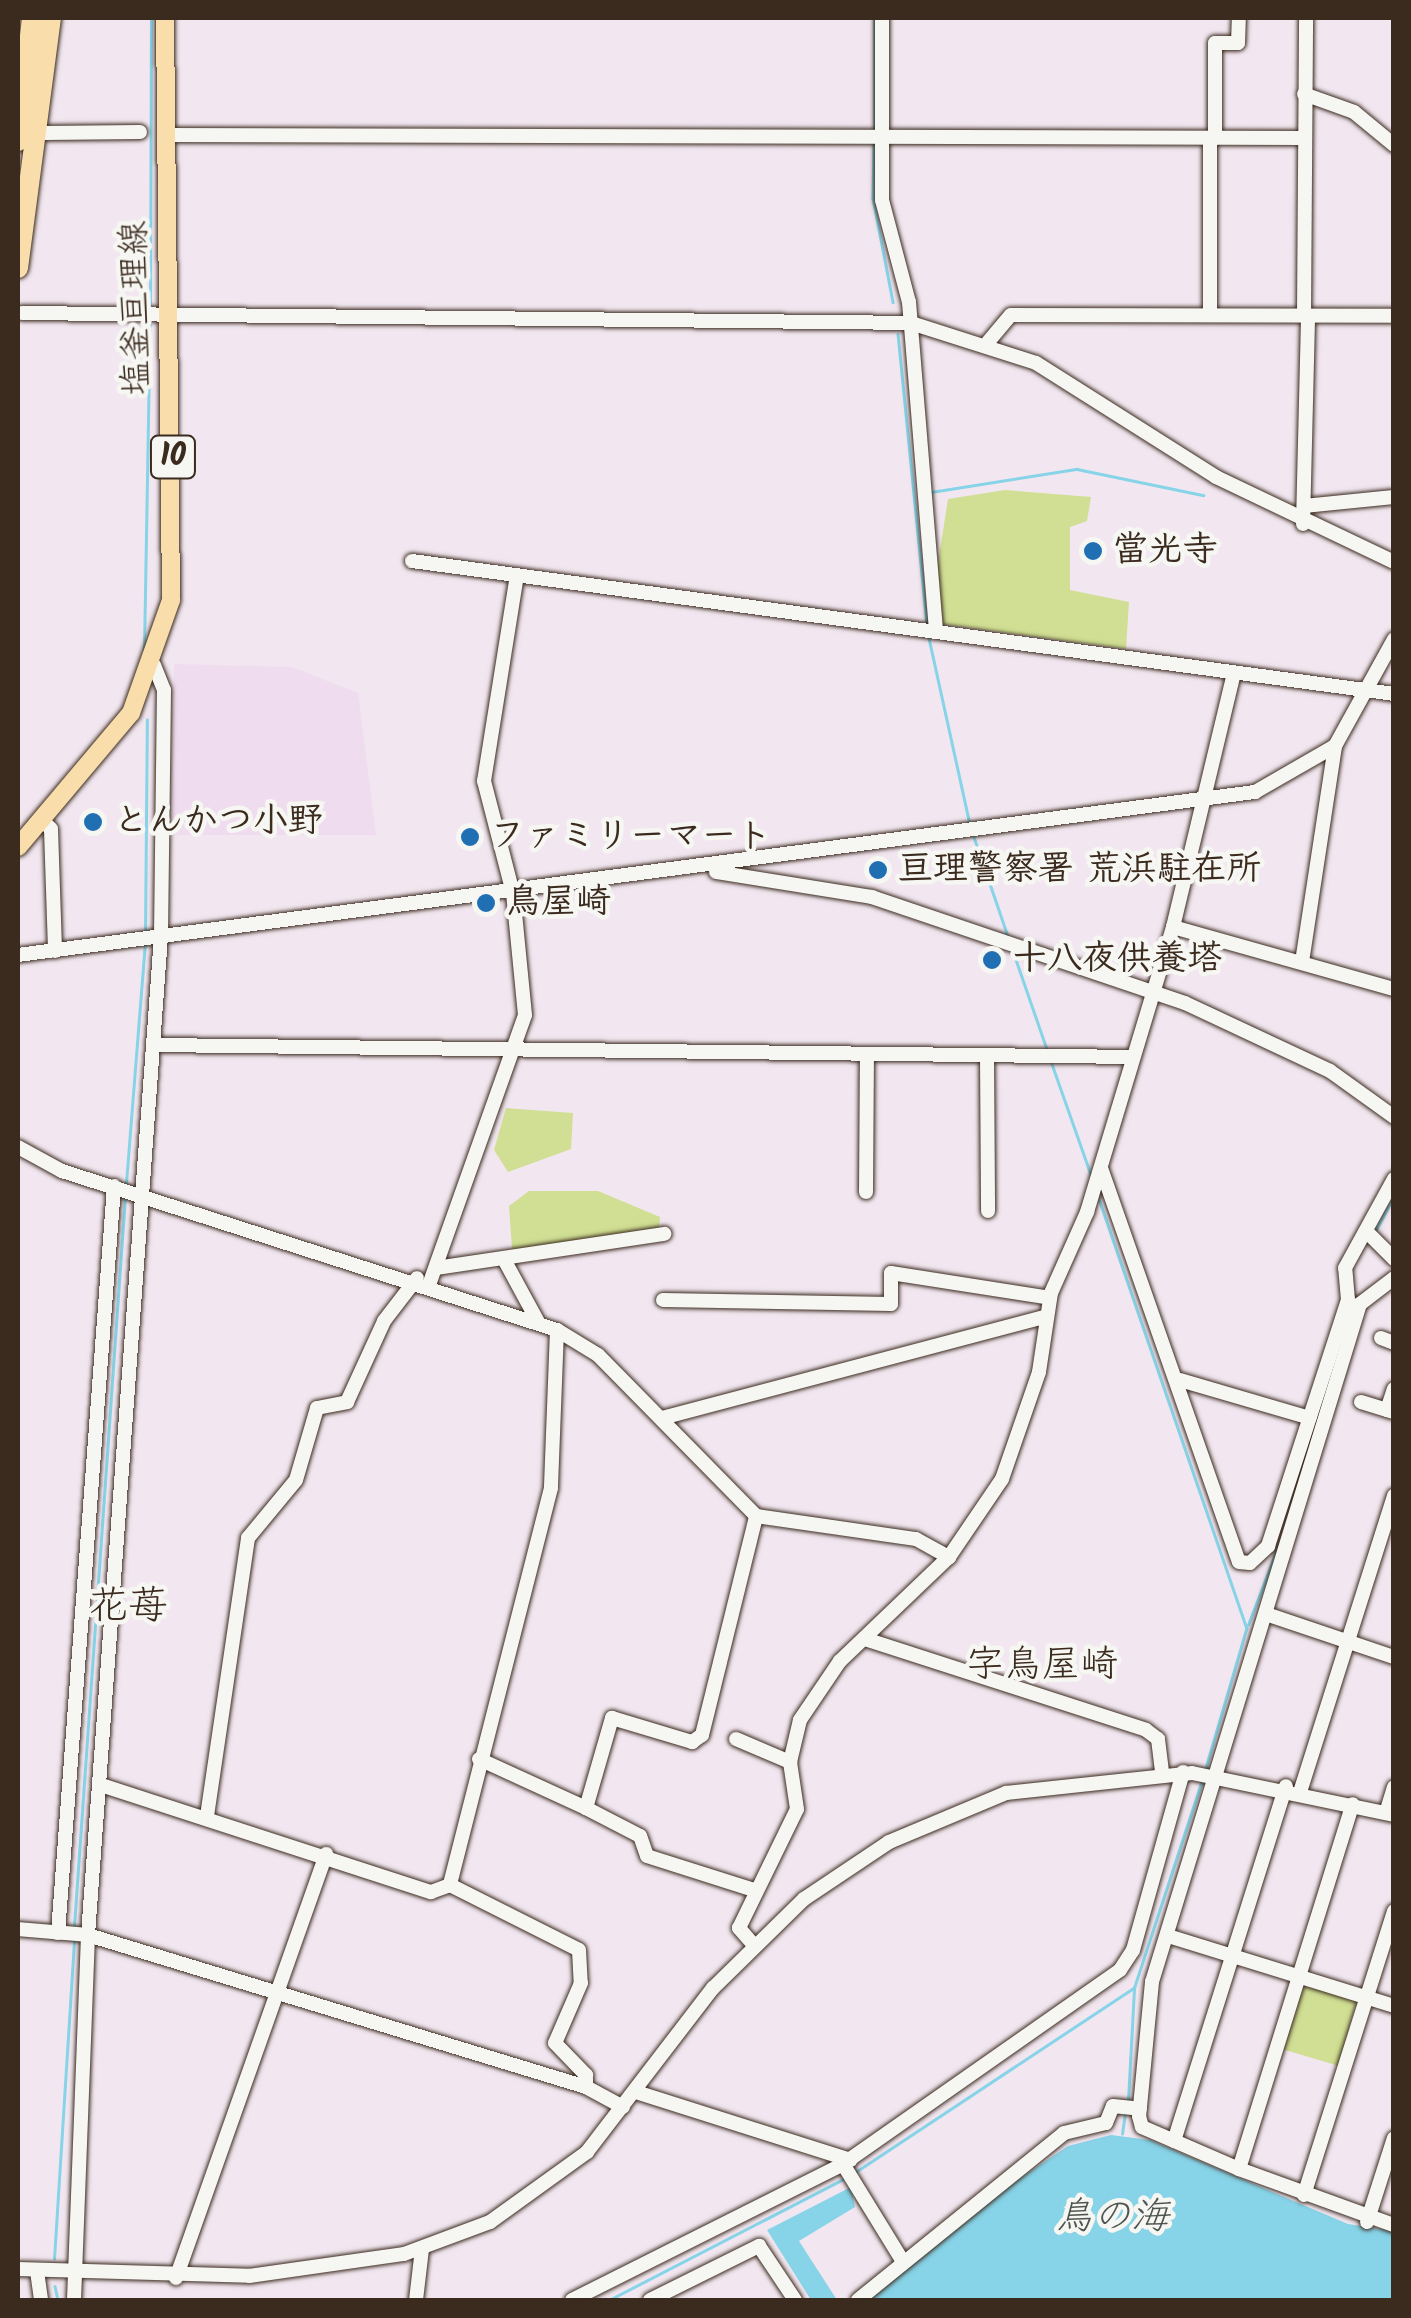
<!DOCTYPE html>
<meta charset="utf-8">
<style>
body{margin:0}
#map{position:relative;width:1411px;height:2318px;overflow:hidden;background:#f2e7f0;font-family:Kalam,"Klee One",sans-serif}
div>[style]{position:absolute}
.built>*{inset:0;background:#f0dcef}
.green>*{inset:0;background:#d0df93}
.water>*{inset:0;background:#87d3e7}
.stream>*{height:2.5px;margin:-1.25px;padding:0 1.25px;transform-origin:1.25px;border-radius:1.25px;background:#87d3e7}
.roads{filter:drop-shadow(0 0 2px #3b2a1e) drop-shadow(0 0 2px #3b2a1e)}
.minor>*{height:14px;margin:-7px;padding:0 7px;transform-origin:7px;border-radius:7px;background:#f6f6f2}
.major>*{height:18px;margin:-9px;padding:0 9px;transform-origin:9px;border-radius:9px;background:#f9deab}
.highway>*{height:20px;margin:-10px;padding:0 10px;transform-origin:10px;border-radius:10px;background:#f9deab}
.dots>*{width:28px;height:28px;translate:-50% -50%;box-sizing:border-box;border:5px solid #f6f6f2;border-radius:50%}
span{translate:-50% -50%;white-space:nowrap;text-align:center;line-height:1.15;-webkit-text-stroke:9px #f6f6f2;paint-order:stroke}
.shield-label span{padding:2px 8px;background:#f6f6f2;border:2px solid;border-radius:8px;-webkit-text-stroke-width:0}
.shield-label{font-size:32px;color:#3b2a1e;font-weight:700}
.street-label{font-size:35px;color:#3b2a1e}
.poi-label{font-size:35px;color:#3b2a1e;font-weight:700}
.left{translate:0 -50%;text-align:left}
.neighbourhood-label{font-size:38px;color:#3b2a1e}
.water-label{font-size:38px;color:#4e5450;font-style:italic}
.quarter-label{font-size:40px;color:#3b2a1e}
.frame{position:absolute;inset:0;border:20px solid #3b2a1e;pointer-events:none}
</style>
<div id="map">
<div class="built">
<div style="clip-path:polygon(174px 664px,292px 667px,358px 693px,376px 835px,173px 835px)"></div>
</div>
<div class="green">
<div style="clip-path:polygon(1005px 490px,1091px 497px,1087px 521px,1070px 527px,1070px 590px,1129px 602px,1126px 649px,941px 624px,937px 569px,948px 499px)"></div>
<div style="clip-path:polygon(506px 1108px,573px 1113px,571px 1149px,508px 1172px,494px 1150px)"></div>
<div style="clip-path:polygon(529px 1191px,598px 1191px,660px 1217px,659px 1231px,528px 1255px,512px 1248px,509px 1206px)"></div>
<div style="clip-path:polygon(1301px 1986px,1357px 1998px,1339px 2066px,1282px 2049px)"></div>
</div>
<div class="water">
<div style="clip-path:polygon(1111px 2135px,1150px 2140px,1348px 2224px,1393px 2231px,1393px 2300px,870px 2300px,992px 2197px,1068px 2146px)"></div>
<div style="clip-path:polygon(851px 2187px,855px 2207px,799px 2241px,837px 2300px,811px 2300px,767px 2230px)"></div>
</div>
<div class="stream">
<div style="left:874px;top:131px;width:113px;rotate:-90deg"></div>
<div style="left:874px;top:145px;width:53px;rotate:91.1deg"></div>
<div style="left:873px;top:198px;width:106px;rotate:79.1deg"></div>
<div style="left:150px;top:309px;width:291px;rotate:-89.8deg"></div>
<div style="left:898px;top:334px;width:292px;rotate:84.3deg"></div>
<div style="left:931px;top:492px;width:148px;rotate:-9deg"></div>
<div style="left:1077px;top:469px;width:129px;rotate:11.7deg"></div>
<div style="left:929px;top:638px;width:191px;rotate:77.6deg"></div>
<div style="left:144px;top:650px;width:328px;rotate:-89deg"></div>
<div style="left:974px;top:837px;width:108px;rotate:71.1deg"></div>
<div style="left:145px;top:934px;width:214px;rotate:-89.5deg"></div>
<div style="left:1013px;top:951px;width:107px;rotate:70.9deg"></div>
<div style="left:1052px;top:1064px;width:118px;rotate:70.6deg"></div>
<div style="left:126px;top:1183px;width:242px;rotate:-85.5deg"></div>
<div style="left:1098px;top:1196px;width:457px;rotate:71deg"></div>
<div style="left:1247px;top:1628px;width:146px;rotate:106.3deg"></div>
<div style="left:1376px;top:1230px;width:38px;rotate:-62deg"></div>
<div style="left:1292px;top:1503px;width:108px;rotate:-73.2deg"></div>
<div style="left:1248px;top:1625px;width:87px;rotate:-69.1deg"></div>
<div style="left:74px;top:1926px;width:732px;rotate:-86deg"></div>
<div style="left:1128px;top:2100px;width:112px;rotate:-86.9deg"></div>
<div style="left:1134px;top:1988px;width:219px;rotate:-71.9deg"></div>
<div style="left:1122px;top:2134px;width:21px;rotate:-82deg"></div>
<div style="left:854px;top:2173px;width:336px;rotate:-33.5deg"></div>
<div style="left:54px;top:2259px;width:321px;rotate:-86.4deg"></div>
<div style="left:55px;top:2286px;width:14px;rotate:78deg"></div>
<div style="left:609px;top:2300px;width:263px;rotate:-27.3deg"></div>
</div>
<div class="roads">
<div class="minor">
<div style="left:882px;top:18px;width:182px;rotate:90deg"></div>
<div style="left:882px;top:200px;width:106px;rotate:75.2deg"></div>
<div style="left:909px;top:302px;width:331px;rotate:85.3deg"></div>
<div style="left:1304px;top:94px;width:53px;rotate:19.8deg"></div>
<div style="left:1354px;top:112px;width:52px;rotate:39.5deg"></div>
<div style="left:45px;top:133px;width:95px;rotate:-0.6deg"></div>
<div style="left:165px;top:135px;width:1139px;rotate:0.15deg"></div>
<div style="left:1215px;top:138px;width:95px;rotate:-90deg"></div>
<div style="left:1215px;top:43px;width:23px"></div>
<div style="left:1238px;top:43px;width:25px;rotate:-88deg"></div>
<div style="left:22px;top:313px;width:889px;rotate:0.64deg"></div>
<div style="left:911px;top:323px;width:131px;rotate:17.7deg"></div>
<div style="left:1036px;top:363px;width:213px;rotate:32.3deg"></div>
<div style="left:1216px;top:477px;width:197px;rotate:25.5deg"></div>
<div style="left:1210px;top:315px;width:177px;rotate:-90deg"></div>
<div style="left:1304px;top:316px;width:298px;rotate:-89.6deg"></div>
<div style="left:988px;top:342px;width:35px;rotate:-50deg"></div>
<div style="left:1011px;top:315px;width:383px;rotate:0.1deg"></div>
<div style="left:1304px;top:506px;width:90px;rotate:-5.7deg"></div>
<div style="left:1303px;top:524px;width:208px;rotate:-88.6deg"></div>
<div style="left:412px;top:561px;width:991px;rotate:7.71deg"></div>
<div style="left:44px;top:822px;width:10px;rotate:45deg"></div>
<div style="left:51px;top:829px;width:122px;rotate:88.1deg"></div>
<div style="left:716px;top:872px;width:158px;rotate:9.1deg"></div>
<div style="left:872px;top:897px;width:330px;rotate:18.7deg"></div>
<div style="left:1185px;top:1003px;width:160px;rotate:25.1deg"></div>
<div style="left:1330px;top:1071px;width:79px;rotate:35.7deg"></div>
<div style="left:1173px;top:927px;width:230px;rotate:15.7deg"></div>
<div style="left:18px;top:955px;width:1248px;rotate:-7.51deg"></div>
<div style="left:1255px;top:792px;width:92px;rotate:-29.9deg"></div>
<div style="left:1335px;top:746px;width:122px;rotate:-61.1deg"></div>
<div style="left:1302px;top:962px;width:219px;rotate:-81.3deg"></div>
<div style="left:155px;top:1045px;width:978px;rotate:0.7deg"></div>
<div style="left:987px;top:1056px;width:155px;rotate:89.6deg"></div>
<div style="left:18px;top:1147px;width:50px;rotate:28.6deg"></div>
<div style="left:62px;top:1171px;width:520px;rotate:17.81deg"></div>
<div style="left:557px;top:1330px;width:48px;rotate:31.4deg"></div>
<div style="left:598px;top:1355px;width:226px;rotate:45.5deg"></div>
<div style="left:756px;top:1516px;width:162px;rotate:8.2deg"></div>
<div style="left:916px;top:1539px;width:38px;rotate:29deg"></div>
<div style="left:1101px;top:1168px;width:417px;rotate:70.7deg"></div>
<div style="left:1239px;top:1562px;width:11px;rotate:5deg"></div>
<div style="left:1250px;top:1563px;width:25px;rotate:-43deg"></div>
<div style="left:1268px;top:1546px;width:259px;rotate:-72deg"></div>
<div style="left:1348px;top:1300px;width:32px;rotate:-95deg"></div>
<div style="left:1345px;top:1268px;width:102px;rotate:-61.2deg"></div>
<div style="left:866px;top:1192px;width:138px;rotate:-89.6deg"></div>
<div style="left:1366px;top:1231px;width:40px;rotate:45deg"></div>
<div style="left:506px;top:1263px;width:67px;rotate:61.5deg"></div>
<div style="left:436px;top:1268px;width:231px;rotate:-8.5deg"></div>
<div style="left:1394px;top:1278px;width:43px;rotate:142.6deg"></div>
<div style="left:1360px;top:1304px;width:709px;rotate:107.06deg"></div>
<div style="left:1152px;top:1982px;width:135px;rotate:95.5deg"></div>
<div style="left:1139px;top:2116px;width:11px;rotate:75deg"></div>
<div style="left:1142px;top:2127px;width:106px;rotate:23.4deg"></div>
<div style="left:1239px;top:2169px;width:165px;rotate:19.9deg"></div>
<div style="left:430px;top:1282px;width:283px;rotate:-70.4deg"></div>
<div style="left:525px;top:1015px;width:123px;rotate:-95.6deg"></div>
<div style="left:513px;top:893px;width:116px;rotate:-104.5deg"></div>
<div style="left:484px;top:781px;width:208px;rotate:-80.9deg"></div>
<div style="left:663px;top:1300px;width:228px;rotate:1deg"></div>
<div style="left:891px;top:1304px;width:31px;rotate:-90deg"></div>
<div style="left:891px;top:1273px;width:161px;rotate:8.9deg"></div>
<div style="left:557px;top:1330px;width:158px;rotate:92.2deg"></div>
<div style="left:551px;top:1488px;width:410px;rotate:104.3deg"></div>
<div style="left:450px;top:1885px;width:144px;rotate:26.7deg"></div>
<div style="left:579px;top:1950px;width:33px;rotate:87deg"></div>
<div style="left:581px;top:1983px;width:65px;rotate:113.4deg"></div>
<div style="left:555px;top:2043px;width:45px;rotate:45.9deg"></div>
<div style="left:586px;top:2075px;width:12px;rotate:90deg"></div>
<div style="left:1381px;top:1338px;width:14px;rotate:21deg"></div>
<div style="left:1180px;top:1380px;width:135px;rotate:16.3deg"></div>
<div style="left:1361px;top:1402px;width:34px;rotate:17deg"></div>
<div style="left:1387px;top:1410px;width:22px;rotate:-72deg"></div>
<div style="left:662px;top:1418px;width:398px;rotate:-14.8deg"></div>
<div style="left:1266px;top:1614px;width:135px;rotate:18.6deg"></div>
<div style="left:865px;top:1639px;width:295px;rotate:17.9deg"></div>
<div style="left:1146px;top:1730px;width:15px;rotate:37deg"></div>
<div style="left:1158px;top:1739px;width:33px;rotate:83deg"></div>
<div style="left:736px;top:1739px;width:59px;rotate:23.1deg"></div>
<div style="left:479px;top:1759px;width:118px;rotate:24.6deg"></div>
<div style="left:101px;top:1785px;width:347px;rotate:18deg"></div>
<div style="left:431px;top:1892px;width:20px;rotate:-20deg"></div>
<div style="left:1301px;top:1789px;width:308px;rotate:-72.4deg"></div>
<div style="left:1386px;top:1813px;width:27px;rotate:-73deg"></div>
<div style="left:207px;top:1816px;width:281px;rotate:-81.6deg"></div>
<div style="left:248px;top:1538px;width:75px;rotate:-50.4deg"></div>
<div style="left:296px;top:1480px;width:75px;rotate:-73.7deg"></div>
<div style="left:317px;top:1408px;width:31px;rotate:-11deg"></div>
<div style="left:347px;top:1402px;width:89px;rotate:-65.4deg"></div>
<div style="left:384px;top:1321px;width:54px;rotate:-52.5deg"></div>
<div style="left:754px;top:1890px;width:112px;rotate:-162.4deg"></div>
<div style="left:647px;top:1856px;width:21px;rotate:-109deg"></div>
<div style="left:640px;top:1836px;width:61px;rotate:-152.6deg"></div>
<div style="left:586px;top:1808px;width:94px;rotate:-73.9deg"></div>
<div style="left:612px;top:1718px;width:84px;rotate:16.7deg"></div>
<div style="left:692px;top:1742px;width:12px;rotate:-35deg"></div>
<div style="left:702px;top:1735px;width:226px;rotate:-76.1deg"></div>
<div style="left:18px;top:1929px;width:70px;rotate:4.9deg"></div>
<div style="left:88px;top:1935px;width:521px;rotate:16.97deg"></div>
<div style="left:586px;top:2087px;width:42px;rotate:28.4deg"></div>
<div style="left:58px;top:1933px;width:749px;rotate:-85.71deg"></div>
<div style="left:1168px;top:1936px;width:237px;rotate:17.2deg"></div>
<div style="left:752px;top:1943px;width:20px;rotate:-131deg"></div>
<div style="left:739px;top:1928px;width:132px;rotate:-64deg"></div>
<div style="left:797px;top:1809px;width:48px;rotate:-98.5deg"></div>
<div style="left:790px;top:1762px;width:43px;rotate:-76.6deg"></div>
<div style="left:800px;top:1720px;width:71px;rotate:-55.9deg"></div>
<div style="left:840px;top:1661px;width:151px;rotate:-43.7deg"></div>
<div style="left:949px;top:1557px;width:94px;rotate:-55.8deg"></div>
<div style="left:1002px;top:1479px;width:113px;rotate:-70.9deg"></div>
<div style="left:1039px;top:1372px;width:80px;rotate:-81.4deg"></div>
<div style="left:1051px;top:1293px;width:89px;rotate:-66deg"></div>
<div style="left:1087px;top:1212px;width:298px;rotate:-73.2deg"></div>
<div style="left:1173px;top:927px;width:261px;rotate:-76.5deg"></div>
<div style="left:636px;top:2092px;width:225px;rotate:17.6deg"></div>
<div style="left:1174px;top:2141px;width:372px;rotate:-72.5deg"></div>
<div style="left:1239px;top:2169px;width:382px;rotate:-72.7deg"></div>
<div style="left:1304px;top:2195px;width:298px;rotate:-72.4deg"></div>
<div style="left:1367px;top:2222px;width:88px;rotate:-72.2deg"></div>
<div style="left:902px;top:2260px;width:113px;rotate:-121.6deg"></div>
<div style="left:843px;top:2164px;width:338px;rotate:-35deg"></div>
<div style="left:1120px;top:1970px;width:24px;rotate:-57deg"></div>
<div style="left:1133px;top:1950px;width:185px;rotate:-74.3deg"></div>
<div style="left:18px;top:2269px;width:231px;rotate:1.7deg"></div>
<div style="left:249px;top:2276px;width:157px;rotate:-8.1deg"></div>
<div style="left:404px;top:2254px;width:92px;rotate:-20.4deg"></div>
<div style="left:490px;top:2222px;width:120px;rotate:-35.8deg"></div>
<div style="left:587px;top:2152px;width:207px;rotate:-52.5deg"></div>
<div style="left:713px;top:1988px;width:127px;rotate:-44.4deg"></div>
<div style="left:804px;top:1899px;width:102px;rotate:-33.8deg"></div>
<div style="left:889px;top:1842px;width:127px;rotate:-22.7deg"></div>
<div style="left:1006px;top:1793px;width:187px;rotate:-6.1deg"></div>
<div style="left:1192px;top:1773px;width:206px;rotate:11.7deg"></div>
<div style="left:37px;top:2271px;width:29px;rotate:82deg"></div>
<div style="left:176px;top:2278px;width:450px;rotate:-70.5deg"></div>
<div style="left:74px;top:2300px;width:365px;rotate:-87.8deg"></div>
<div style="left:88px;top:1935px;width:1003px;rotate:-85.82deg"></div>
<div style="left:161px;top:935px;width:245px;rotate:-89.3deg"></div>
<div style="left:164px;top:690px;width:27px;rotate:-112deg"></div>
<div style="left:416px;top:2300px;width:51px;rotate:-83.3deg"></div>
<div style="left:572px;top:2300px;width:303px;rotate:-26.6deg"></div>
<div style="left:650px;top:2300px;width:122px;rotate:-26.4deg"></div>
<div style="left:759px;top:2246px;width:65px;rotate:56.3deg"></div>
<div style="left:858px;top:2300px;width:265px;rotate:-39deg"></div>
<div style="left:1064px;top:2133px;width:43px;rotate:-13.4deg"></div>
<div style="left:1106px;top:2123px;width:18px;rotate:-68deg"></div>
<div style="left:1113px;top:2106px;width:27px;rotate:6deg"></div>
</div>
<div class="major">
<div style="left:18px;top:847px;width:175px;rotate:-49.9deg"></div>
<div style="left:131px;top:713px;width:120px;rotate:-70.5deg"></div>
<div style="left:171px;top:600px;width:582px;rotate:-90.59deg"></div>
</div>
<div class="highway">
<div style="left:18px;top:141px;width:124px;rotate:-83.5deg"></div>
<div style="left:18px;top:268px;width:252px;rotate:-82.5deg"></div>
</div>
</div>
<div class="dots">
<div style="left:1093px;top:551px;background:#1f6fb2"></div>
<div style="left:93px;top:822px;background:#1f6fb2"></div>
<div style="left:470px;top:837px;background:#1f6fb2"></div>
<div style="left:878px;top:870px;background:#1f6fb2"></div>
<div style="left:486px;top:903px;background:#1f6fb2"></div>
<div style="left:992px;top:960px;background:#1f6fb2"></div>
</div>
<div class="shield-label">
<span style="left:173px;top:457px">10</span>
</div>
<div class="street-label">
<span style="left:137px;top:308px;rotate:-91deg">塩釜亘理線</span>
</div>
<div class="poi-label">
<span class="left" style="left:1113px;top:551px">當光寺</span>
<span class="left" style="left:113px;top:822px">とんかつ小野</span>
<span class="left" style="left:490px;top:837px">ファミリーマート</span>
<span class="left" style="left:898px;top:870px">亘理警察署 荒浜駐在所</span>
<span class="left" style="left:506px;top:903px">鳥屋崎</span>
<span class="left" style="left:1012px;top:960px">十八夜供養塔</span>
</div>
<div class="neighbourhood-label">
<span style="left:1042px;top:1667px">字鳥屋崎</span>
</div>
<div class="water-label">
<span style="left:1112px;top:2219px">鳥の海</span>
</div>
<div class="quarter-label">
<span style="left:128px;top:1607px">花苺</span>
</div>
<div class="frame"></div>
</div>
